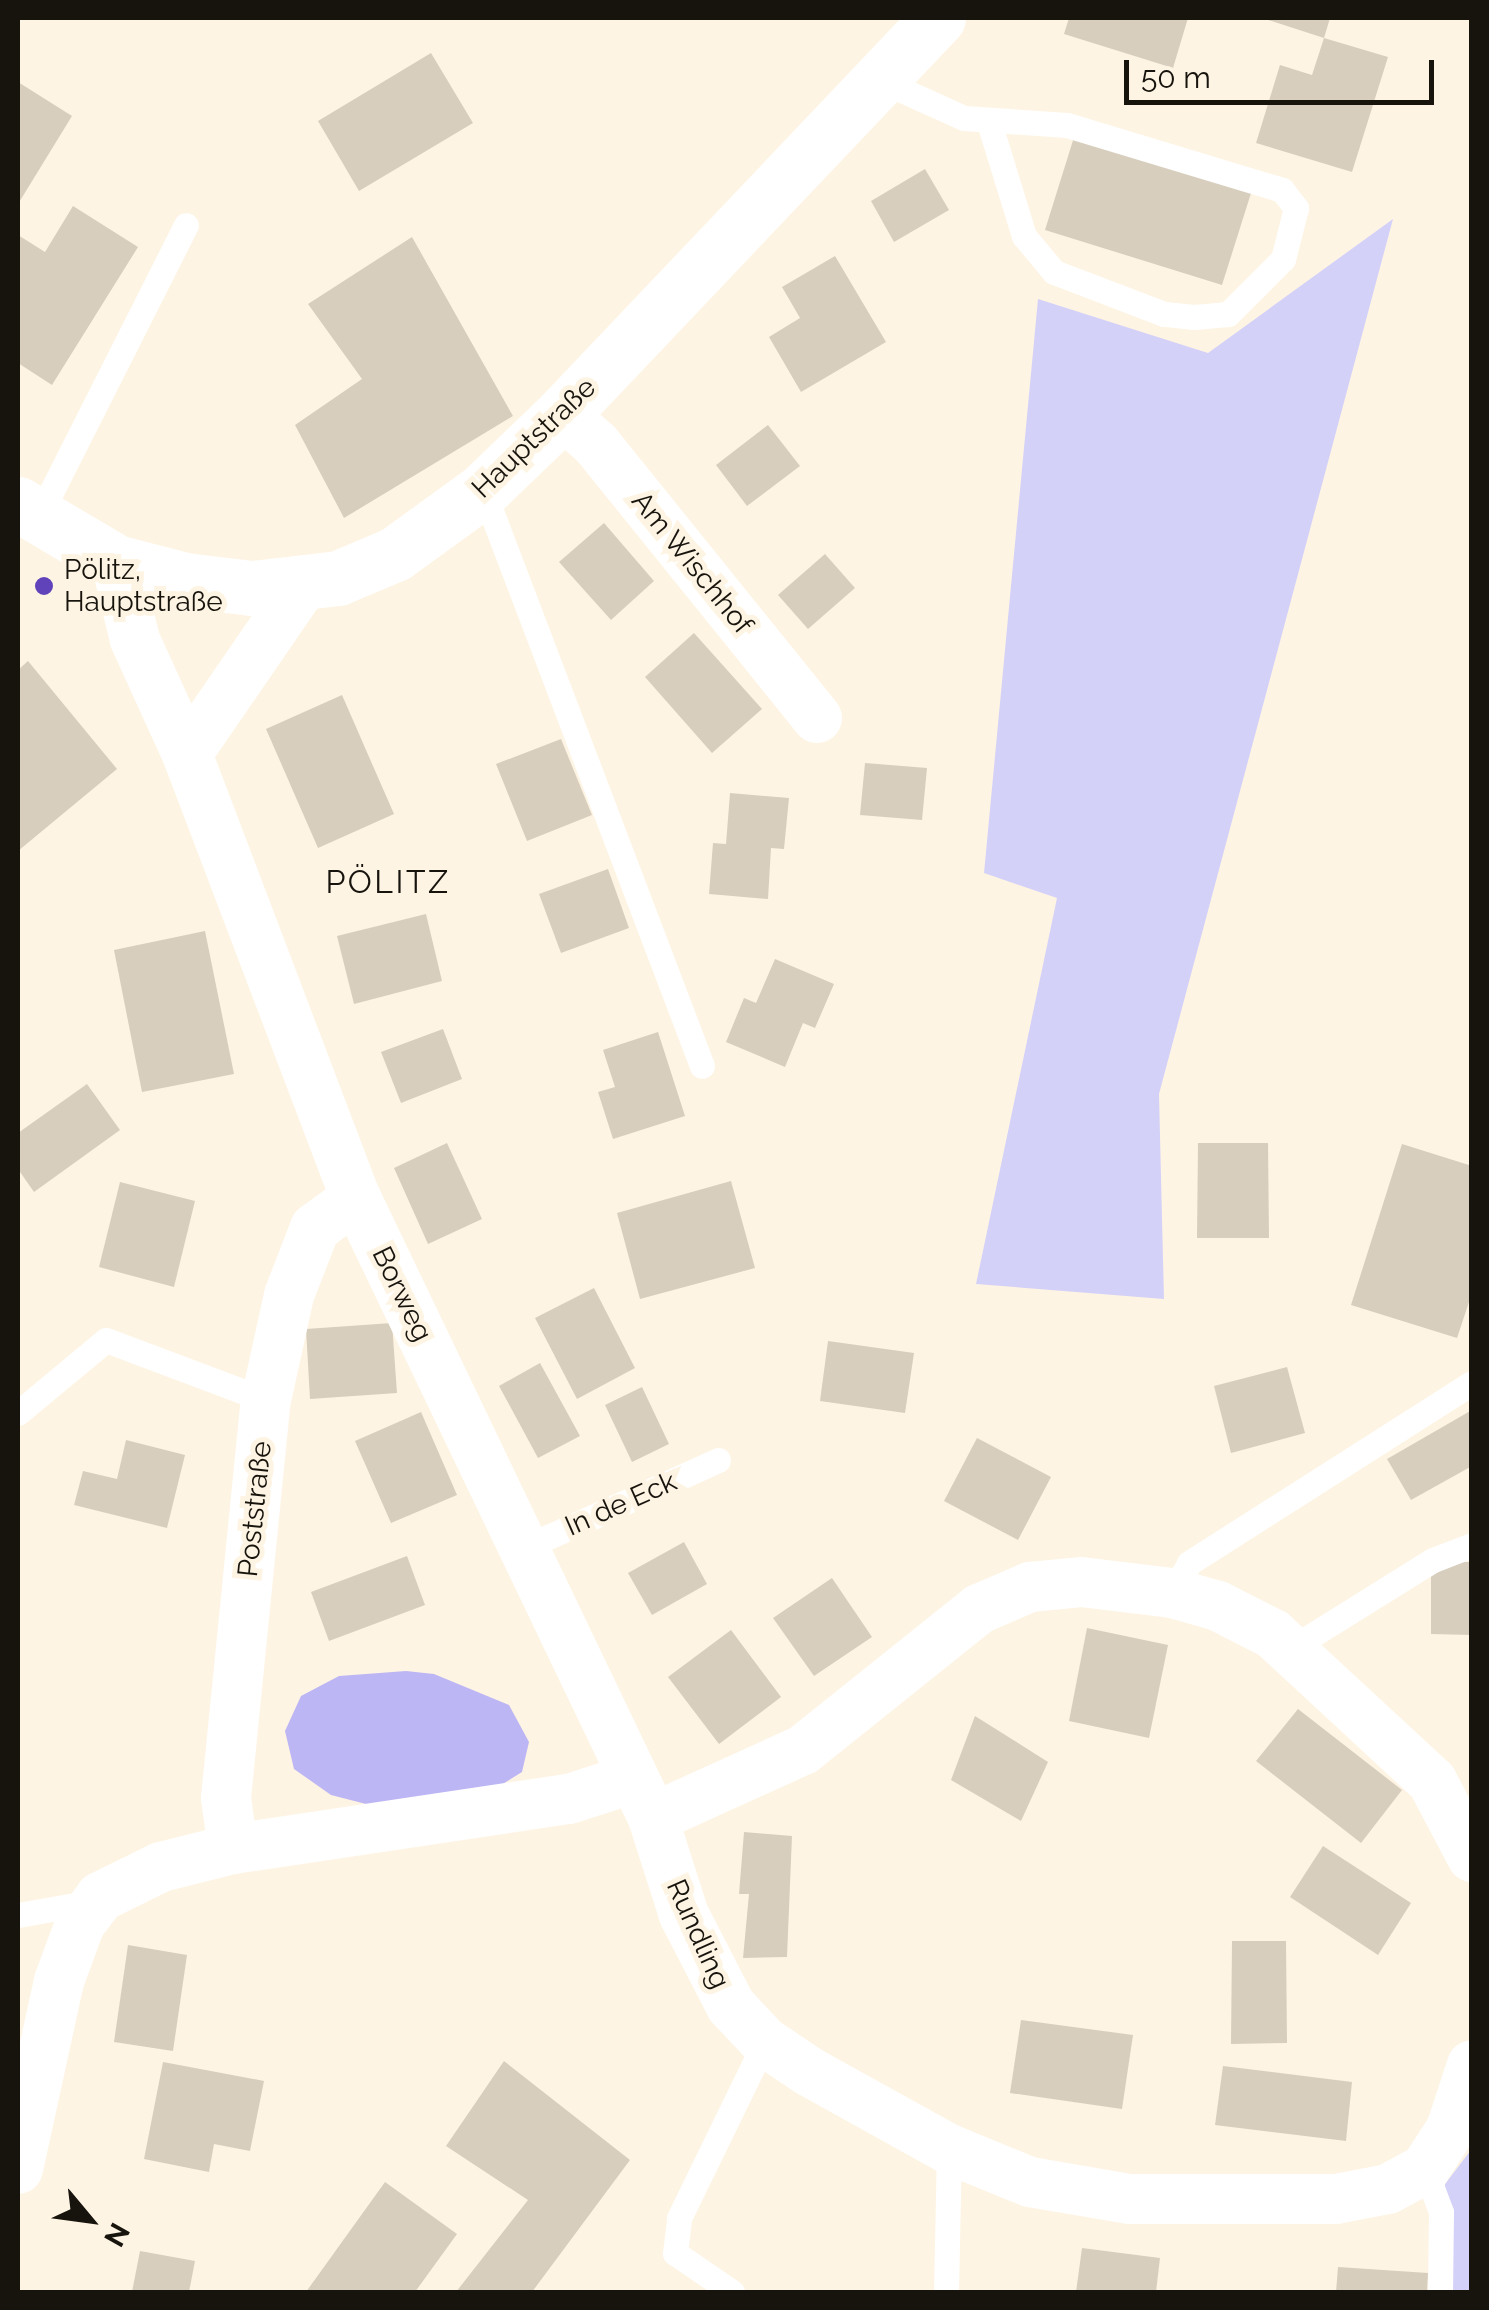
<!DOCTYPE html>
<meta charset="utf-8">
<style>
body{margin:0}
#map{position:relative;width:1489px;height:2310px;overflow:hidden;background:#fef4e3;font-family:Raleway,sans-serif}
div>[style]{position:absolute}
.green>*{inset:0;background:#d4d1f9}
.water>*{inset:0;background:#bdb6f4}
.building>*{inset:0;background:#d8cebe}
.lane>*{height:25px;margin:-12.5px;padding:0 12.5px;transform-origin:12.5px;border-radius:12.5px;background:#fff}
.street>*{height:50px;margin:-25px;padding:0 25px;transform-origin:25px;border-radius:25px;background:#fff}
.secondary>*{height:55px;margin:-27.5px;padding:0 27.5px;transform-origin:27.5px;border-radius:27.5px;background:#fff}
.dots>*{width:28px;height:28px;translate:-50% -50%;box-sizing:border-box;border:5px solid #fef4e3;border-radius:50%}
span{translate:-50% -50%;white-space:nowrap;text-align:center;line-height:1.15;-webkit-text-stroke:10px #fef4e3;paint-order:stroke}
.street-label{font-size:28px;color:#17140e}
.poi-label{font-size:28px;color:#17140e}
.left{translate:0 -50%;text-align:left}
.quarter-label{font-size:32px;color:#17140e;letter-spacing:2.5px}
.frame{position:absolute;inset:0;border:20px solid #17140e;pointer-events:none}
.north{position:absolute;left:40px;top:2170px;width:100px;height:100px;-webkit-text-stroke:8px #fef4e3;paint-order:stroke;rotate:119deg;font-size:28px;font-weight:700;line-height:40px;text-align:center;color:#17140e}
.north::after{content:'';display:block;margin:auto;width:35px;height:45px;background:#17140e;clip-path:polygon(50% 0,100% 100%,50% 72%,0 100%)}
.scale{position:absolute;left:1124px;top:60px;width:310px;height:45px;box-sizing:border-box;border:5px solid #17140e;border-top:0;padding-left:12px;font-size:30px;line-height:35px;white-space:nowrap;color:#17140e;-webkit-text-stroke:8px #fef4e3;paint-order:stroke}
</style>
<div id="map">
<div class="green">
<div style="clip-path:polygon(1393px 219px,1159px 1094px,1164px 1299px,976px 1284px,1057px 898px,984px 873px,1038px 299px,1208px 353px)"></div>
<div style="clip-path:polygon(1471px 2150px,1471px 2292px,1443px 2292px,1445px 2184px)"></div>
</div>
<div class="water">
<div style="clip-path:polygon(406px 1671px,434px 1674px,509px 1705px,529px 1742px,522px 1772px,493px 1790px,370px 1805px,331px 1795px,294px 1769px,285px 1731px,301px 1696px,339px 1676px)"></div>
</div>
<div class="building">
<div style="clip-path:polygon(1069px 18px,1188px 18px,1173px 68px,1064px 34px)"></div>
<div style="clip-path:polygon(1262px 18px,1330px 18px,1324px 38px,1388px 57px,1352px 172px,1256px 143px,1280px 65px,1312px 75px,1324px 38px)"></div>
<div style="clip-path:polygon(431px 53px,473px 123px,359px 191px,318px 121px)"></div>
<div style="clip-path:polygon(18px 82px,72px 116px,18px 204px)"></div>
<div style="clip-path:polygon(1075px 134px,1252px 190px,1222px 285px,1045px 230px)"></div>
<div style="clip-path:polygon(925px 169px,949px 210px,894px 242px,871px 201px)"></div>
<div style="clip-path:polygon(73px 206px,138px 247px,52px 385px,18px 363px,18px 235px,45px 252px)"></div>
<div style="clip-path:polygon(412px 237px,513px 416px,344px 518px,295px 425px,362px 379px,308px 304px)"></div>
<div style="clip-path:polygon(835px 256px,886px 342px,801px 392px,769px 337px,800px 318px,782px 287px)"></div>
<div style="clip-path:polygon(768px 425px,800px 466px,747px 506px,716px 465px)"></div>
<div style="clip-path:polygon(604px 523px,654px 581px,611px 620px,559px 562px)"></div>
<div style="clip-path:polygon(825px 554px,855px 588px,808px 629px,778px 595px)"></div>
<div style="clip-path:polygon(694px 633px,762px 709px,712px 753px,645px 677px)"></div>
<div style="clip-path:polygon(28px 661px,117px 769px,18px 851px,18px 670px)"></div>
<div style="clip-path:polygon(342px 695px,394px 814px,318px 848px,266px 729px)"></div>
<div style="clip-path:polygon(561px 739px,592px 815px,527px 841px,496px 764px)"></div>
<div style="clip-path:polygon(865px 763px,927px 768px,922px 820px,860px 815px)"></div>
<div style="clip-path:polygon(730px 793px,789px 798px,784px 849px,771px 848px,768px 899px,709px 894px,713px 843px,726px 844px)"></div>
<div style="clip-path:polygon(608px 869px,629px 928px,561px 953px,539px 894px)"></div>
<div style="clip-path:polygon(426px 914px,442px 981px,354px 1004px,337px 936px)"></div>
<div style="clip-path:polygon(205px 931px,234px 1074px,142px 1092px,114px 950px)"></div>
<div style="clip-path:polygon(775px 959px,834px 984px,815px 1028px,803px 1023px,785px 1067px,726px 1042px,744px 998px,756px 1003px)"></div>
<div style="clip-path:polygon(443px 1029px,462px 1079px,401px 1103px,381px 1052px)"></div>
<div style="clip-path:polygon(658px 1032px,685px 1116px,613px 1139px,598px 1092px,615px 1087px,603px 1050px)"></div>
<div style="clip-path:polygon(87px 1084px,120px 1130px,34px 1192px,18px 1169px,18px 1133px)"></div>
<div style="clip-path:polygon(447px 1143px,482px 1219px,428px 1244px,394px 1168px)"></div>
<div style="clip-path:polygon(1198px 1143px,1268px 1143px,1269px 1238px,1197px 1238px)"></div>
<div style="clip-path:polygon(1402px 1144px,1472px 1166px,1472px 1293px,1457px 1338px,1351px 1305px)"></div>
<div style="clip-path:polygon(731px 1181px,755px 1268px,640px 1299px,617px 1213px)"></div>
<div style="clip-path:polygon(120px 1182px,195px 1201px,174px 1287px,99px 1267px)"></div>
<div style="clip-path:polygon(594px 1288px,635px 1368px,577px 1399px,535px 1318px)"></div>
<div style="clip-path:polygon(392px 1323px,397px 1393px,310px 1399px,306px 1329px)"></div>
<div style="clip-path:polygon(828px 1341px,914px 1353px,905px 1413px,820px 1401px)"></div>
<div style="clip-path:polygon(540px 1363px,580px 1436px,538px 1458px,499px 1386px)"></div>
<div style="clip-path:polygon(1287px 1367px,1305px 1433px,1231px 1453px,1214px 1386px)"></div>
<div style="clip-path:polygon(642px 1387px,669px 1444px,632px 1462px,605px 1405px)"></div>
<div style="clip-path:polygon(1472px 1410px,1472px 1466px,1411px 1500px,1387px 1459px)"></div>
<div style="clip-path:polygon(421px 1412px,457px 1495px,391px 1523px,355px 1441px)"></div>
<div style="clip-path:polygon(977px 1438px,1051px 1477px,1018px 1540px,944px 1501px)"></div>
<div style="clip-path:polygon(126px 1440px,185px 1455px,167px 1528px,74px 1505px,83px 1471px,117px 1479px)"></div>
<div style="clip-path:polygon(684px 1542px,707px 1584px,652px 1615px,628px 1573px)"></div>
<div style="clip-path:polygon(407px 1556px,425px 1605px,329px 1641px,311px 1592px)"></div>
<div style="clip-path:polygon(1431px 1562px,1472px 1562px,1472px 1635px,1431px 1634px)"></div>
<div style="clip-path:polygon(832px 1578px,872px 1637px,814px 1676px,773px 1618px)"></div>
<div style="clip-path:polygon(1087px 1628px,1168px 1645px,1149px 1738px,1069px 1721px)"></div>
<div style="clip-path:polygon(731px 1630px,781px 1697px,719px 1744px,668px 1677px)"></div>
<div style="clip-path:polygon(1298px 1709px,1402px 1790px,1361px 1843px,1256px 1761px)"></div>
<div style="clip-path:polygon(975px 1716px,1048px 1762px,1021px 1821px,951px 1780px)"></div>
<div style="clip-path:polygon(744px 1832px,792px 1836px,787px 1957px,743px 1958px,749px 1894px,739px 1894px)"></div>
<div style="clip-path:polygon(1323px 1846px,1411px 1903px,1378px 1955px,1290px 1897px)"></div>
<div style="clip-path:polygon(1232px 1941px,1286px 1941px,1287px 2043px,1231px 2044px)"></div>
<div style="clip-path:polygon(128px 1945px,187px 1955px,173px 2051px,114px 2042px)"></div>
<div style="clip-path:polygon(1021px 2020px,1133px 2035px,1122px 2109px,1010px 2093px)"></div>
<div style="clip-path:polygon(504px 2061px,630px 2160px,532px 2292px,456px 2292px,528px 2200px,446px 2146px)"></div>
<div style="clip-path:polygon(163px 2062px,264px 2081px,250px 2151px,214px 2144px,209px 2172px,144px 2159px)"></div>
<div style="clip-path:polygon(1223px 2066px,1352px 2082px,1346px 2141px,1215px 2125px)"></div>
<div style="clip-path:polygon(385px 2182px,457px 2234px,415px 2292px,306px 2292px)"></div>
<div style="clip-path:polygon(1082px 2248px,1160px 2258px,1156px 2292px,1076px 2292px)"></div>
<div style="clip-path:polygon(140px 2251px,195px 2261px,189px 2292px,132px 2292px)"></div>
<div style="clip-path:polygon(1338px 2267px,1428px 2273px,1427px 2292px,1336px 2292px)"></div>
</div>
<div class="lane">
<div style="left:882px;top:81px;width:90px;rotate:24.3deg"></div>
<div style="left:964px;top:118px;width:103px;rotate:3.9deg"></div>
<div style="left:1067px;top:125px;width:225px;rotate:16.8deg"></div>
<div style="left:1282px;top:190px;width:23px;rotate:52deg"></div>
<div style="left:1296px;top:208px;width:53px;rotate:104.3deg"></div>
<div style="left:1283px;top:259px;width:78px;rotate:135deg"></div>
<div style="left:1228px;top:314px;width:34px;rotate:175deg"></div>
<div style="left:1194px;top:317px;width:30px;rotate:-174deg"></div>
<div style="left:1164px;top:314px;width:118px;rotate:-159.1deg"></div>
<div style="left:1054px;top:272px;width:47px;rotate:-129.8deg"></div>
<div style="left:1024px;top:236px;width:119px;rotate:-107.1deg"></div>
<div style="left:483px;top:490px;width:616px;rotate:69.18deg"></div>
<div style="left:38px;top:518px;width:328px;rotate:-63.2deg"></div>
<div style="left:18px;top:1413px;width:114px;rotate:-39.7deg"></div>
<div style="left:106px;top:1340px;width:171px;rotate:20.6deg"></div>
<div style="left:524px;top:1548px;width:213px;rotate:-24.4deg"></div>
<div style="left:1172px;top:1593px;width:34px;rotate:-60deg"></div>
<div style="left:1189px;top:1563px;width:335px;rotate:-32.5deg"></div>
<div style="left:1290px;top:1649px;width:168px;rotate:-31.9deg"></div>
<div style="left:1433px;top:1560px;width:42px;rotate:-21deg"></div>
<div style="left:18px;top:1915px;width:75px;rotate:-10deg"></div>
<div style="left:1425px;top:2169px;width:46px;rotate:69.6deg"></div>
<div style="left:1441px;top:2212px;width:80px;rotate:90.7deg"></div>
<div style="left:732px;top:2292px;width:69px;rotate:-145.6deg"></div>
<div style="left:675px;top:2253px;width:35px;rotate:-83deg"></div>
<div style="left:679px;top:2218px;width:196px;rotate:-64deg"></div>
<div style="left:946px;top:2292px;width:143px;rotate:-88.8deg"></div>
</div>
<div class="street">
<div style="left:562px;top:414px;width:45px;rotate:41.4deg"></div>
<div style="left:596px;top:444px;width:352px;rotate:51.1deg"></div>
<div style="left:116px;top:562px;width:80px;rotate:76.3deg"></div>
<div style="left:135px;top:640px;width:125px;rotate:65.5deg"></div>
<div style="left:187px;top:754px;width:475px;rotate:69.2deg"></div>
<div style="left:356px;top:1198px;width:687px;rotate:64.4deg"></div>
<div style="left:653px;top:1818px;width:102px;rotate:72.3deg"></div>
<div style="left:684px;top:1915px;width:102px;rotate:62.7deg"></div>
<div style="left:731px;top:2006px;width:50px;rotate:46.6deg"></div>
<div style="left:765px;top:2042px;width:54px;rotate:33.7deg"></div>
<div style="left:810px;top:2072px;width:159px;rotate:29deg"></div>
<div style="left:949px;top:2149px;width:87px;rotate:22.2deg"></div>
<div style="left:1030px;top:2182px;width:100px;rotate:9.7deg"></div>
<div style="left:1129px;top:2199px;width:207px"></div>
<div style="left:1336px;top:2199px;width:53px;rotate:-10.9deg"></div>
<div style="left:1388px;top:2189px;width:42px;rotate:-28.4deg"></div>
<div style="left:1425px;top:2169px;width:48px;rotate:-57deg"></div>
<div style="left:1451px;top:2129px;width:67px;rotate:-71.8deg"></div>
<div style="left:187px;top:754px;width:210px;rotate:-55.5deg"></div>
<div style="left:653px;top:1818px;width:165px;rotate:-24.4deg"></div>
<div style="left:803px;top:1750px;width:226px;rotate:-38.7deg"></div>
<div style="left:979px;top:1609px;width:56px;rotate:-23.3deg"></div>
<div style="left:1030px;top:1587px;width:51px;rotate:-5.6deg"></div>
<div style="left:1081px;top:1582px;width:92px;rotate:6.9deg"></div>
<div style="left:1172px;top:1593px;width:48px;rotate:15.8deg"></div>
<div style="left:1218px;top:1606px;width:62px;rotate:27deg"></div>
<div style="left:1273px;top:1634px;width:217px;rotate:42.8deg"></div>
<div style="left:1432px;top:1781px;width:86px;rotate:62.2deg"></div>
<div style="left:233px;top:1849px;width:51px;rotate:-97.8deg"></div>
<div style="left:226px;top:1798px;width:400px;rotate:-84.3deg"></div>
<div style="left:266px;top:1400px;width:107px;rotate:-77.6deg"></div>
<div style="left:289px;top:1295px;width:72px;rotate:-68.8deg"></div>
<div style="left:315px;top:1228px;width:51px;rotate:-36.2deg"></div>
<div style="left:18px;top:2169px;width:192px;rotate:-77.7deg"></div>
<div style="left:59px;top:1981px;width:61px;rotate:-69.8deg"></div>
<div style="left:80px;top:1924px;width:34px;rotate:-53deg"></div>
<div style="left:100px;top:1897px;width:68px;rotate:-26.2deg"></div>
<div style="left:161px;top:1867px;width:74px;rotate:-14deg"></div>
<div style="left:233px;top:1849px;width:340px;rotate:-8.5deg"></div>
<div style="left:569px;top:1799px;width:68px;rotate:-17.9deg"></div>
</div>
<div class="secondary">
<div style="left:18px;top:504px;width:114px;rotate:30.6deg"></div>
<div style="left:116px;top:562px;width:71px;rotate:14.6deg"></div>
<div style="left:185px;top:580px;width:67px;rotate:6.8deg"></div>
<div style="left:252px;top:588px;width:87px;rotate:-6.6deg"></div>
<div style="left:338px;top:578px;width:62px;rotate:-22.8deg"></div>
<div style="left:395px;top:554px;width:109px;rotate:-36deg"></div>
<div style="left:483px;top:490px;width:110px;rotate:-43.9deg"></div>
<div style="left:562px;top:414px;width:546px;rotate:-46.48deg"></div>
</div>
<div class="dots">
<div style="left:44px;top:586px;background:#6043bb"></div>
</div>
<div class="street-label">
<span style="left:534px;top:438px;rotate:-44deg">Hauptstraße</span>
<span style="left:692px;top:563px;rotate:51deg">Am Wischhof</span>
<span style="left:402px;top:1294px;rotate:64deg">Borweg</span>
<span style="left:621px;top:1504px;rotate:-24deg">In de Eck</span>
<span style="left:255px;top:1509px;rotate:-84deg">Poststraße</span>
<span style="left:698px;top:1934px;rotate:66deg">Rundling</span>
</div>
<div class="poi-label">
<span class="left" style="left:64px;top:586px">Pölitz,<br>Hauptstraße</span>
</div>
<div class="quarter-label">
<span style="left:388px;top:882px">PÖLITZ</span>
</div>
<div class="frame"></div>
<div class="north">N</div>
<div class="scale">50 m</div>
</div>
